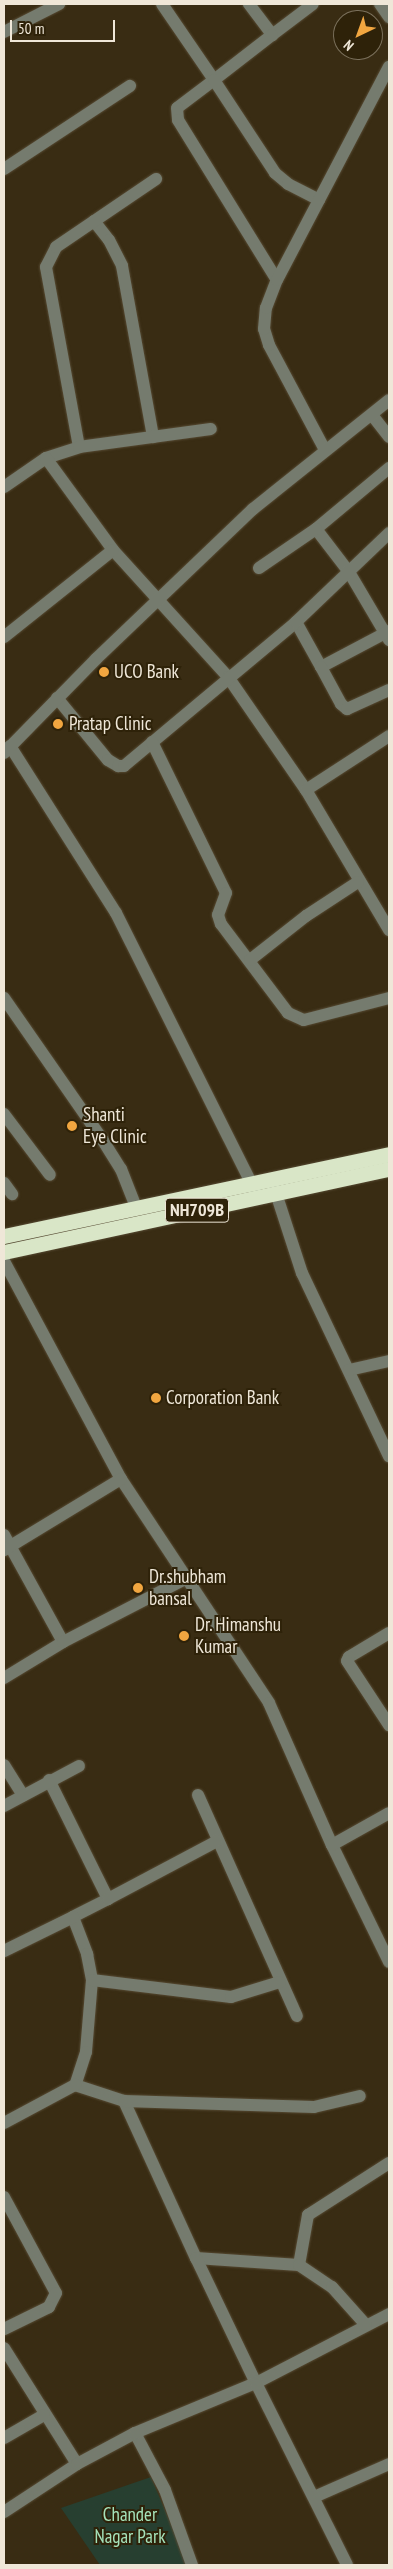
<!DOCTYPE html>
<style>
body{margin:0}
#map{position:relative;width:393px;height:2569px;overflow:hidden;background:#392c13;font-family:"PT Sans Narrow",sans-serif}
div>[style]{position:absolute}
.green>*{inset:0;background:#273f30}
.roads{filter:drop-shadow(0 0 1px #564a33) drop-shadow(0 0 1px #564a33)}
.minor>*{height:12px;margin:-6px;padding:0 6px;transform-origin:6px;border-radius:6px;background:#757b6e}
.highway>*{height:15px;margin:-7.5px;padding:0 7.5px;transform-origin:7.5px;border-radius:7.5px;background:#d9e6c7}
.dots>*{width:14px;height:14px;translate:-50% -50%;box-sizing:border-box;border:2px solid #2e2209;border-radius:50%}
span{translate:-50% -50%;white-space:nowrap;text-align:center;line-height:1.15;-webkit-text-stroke:4px #2e2209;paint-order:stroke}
.shield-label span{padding:1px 4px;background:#2e2209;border:1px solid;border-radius:4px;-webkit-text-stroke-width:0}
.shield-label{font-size:18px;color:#efe7d8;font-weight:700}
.poi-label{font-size:19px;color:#efe7d8}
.left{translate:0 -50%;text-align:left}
.park-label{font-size:19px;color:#a5e2ba}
.frame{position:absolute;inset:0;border:5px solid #efe7d8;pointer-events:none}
.north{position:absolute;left:333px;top:10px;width:50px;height:50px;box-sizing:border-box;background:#2e2209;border:1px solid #7b715c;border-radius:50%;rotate:222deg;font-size:14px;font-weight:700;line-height:20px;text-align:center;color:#efe7d8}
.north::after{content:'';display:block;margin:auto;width:18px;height:22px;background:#f1a640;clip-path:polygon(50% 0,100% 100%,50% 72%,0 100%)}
.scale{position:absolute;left:10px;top:20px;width:105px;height:22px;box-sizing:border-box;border:2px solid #efe7d8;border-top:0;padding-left:6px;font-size:15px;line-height:18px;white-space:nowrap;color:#efe7d8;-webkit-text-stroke:4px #2e2209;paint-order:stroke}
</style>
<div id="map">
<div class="green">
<div style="clip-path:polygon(151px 2477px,188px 2565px,100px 2565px,61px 2508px)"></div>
</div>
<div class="roads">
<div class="minor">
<div style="left:162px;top:4px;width:92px;rotate:55.6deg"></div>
<div style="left:214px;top:80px;width:46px;rotate:142.9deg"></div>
<div style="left:177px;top:108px;width:12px;rotate:85deg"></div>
<div style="left:178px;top:120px;width:188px;rotate:58.3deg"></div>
<div style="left:249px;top:4px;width:39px;rotate:53deg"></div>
<div style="left:272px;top:35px;width:51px;rotate:-37.1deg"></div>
<div style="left:380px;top:4px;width:16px;rotate:55deg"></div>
<div style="left:4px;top:32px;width:62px;rotate:-27deg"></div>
<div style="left:272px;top:35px;width:73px;rotate:142.2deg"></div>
<div style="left:214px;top:80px;width:111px;rotate:56.7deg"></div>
<div style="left:275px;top:173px;width:17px;rotate:40deg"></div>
<div style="left:288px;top:184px;width:35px;rotate:27deg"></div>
<div style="left:4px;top:169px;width:151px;rotate:-33.4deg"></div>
<div style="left:94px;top:221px;width:24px;rotate:52deg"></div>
<div style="left:109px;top:240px;width:29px;rotate:63deg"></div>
<div style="left:122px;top:266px;width:174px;rotate:79.7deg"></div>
<div style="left:372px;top:415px;width:28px;rotate:52deg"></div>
<div style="left:79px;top:447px;width:183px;rotate:-100.4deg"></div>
<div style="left:46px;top:267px;width:22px;rotate:-63deg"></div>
<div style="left:56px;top:247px;width:121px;rotate:-34.2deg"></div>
<div style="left:325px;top:450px;width:119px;rotate:-118.1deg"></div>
<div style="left:269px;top:345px;width:17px;rotate:-107deg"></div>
<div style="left:264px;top:329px;width:21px;rotate:-85deg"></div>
<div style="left:266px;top:308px;width:30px;rotate:-69deg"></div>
<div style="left:277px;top:280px;width:241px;rotate:-62.3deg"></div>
<div style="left:46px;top:458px;width:35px;rotate:-18deg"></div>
<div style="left:79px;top:447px;width:133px;rotate:-7.8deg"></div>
<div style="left:389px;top:468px;width:95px;rotate:140.1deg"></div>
<div style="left:316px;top:529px;width:54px;rotate:52.5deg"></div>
<div style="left:349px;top:572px;width:79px;rotate:59.5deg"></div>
<div style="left:4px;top:487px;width:51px;rotate:-34.6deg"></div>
<div style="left:46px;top:458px;width:114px;rotate:53.9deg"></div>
<div style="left:113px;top:550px;width:171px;rotate:47.8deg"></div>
<div style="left:228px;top:677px;width:137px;rotate:55.4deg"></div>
<div style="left:306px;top:790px;width:163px;rotate:59.3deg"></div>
<div style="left:259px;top:568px;width:69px;rotate:-34.4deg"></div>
<div style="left:296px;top:622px;width:51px;rotate:60.9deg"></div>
<div style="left:321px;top:667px;width:77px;rotate:-27.9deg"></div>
<div style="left:4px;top:637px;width:139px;rotate:-38.6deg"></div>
<div style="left:321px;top:667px;width:42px;rotate:61.6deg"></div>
<div style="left:341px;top:704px;width:8px;rotate:40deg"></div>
<div style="left:347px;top:709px;width:46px;rotate:-24.3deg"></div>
<div style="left:57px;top:698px;width:80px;rotate:50.6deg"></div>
<div style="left:108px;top:760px;width:12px;rotate:31deg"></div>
<div style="left:118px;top:766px;width:6px"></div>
<div style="left:124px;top:766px;width:224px;rotate:-39.9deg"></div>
<div style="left:296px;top:622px;width:129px;rotate:-43.7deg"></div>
<div style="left:152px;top:742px;width:168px;rotate:63.9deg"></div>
<div style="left:226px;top:893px;width:23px;rotate:110deg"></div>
<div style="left:218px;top:915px;width:9px;rotate:72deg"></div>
<div style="left:221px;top:924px;width:111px;rotate:53deg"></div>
<div style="left:288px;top:1013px;width:17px;rotate:24deg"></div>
<div style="left:304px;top:1020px;width:88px;rotate:-14.5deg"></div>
<div style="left:10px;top:746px;width:198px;rotate:57.6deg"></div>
<div style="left:116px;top:913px;width:312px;rotate:63.4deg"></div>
<div style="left:4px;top:753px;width:132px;rotate:-45.6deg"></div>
<div style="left:96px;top:659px;width:217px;rotate:-43.7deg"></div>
<div style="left:253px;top:509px;width:174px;rotate:-38.7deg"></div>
<div style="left:306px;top:790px;width:99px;rotate:-33deg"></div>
<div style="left:250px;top:960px;width:71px;rotate:-38.2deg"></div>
<div style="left:306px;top:916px;width:62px;rotate:-33.2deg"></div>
<div style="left:4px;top:998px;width:172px;rotate:55.2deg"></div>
<div style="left:102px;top:1139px;width:36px;rotate:58deg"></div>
<div style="left:121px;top:1169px;width:41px;rotate:68.5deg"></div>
<div style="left:4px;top:1114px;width:76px;rotate:53deg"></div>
<div style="left:4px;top:1183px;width:14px;rotate:54deg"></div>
<div style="left:273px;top:1184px;width:94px;rotate:72deg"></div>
<div style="left:302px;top:1273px;width:203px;rotate:64.6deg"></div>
<div style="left:4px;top:1261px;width:247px;rotate:61.8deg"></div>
<div style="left:121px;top:1479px;width:268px;rotate:56.5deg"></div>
<div style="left:269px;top:1703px;width:155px;rotate:66.1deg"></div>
<div style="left:332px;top:1845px;width:130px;rotate:64deg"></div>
<div style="left:349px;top:1370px;width:41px;rotate:-12.7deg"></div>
<div style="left:4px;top:1535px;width:122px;rotate:61.1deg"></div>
<div style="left:4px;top:1550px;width:137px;rotate:-31.3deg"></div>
<div style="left:389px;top:1633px;width:47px;rotate:149deg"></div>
<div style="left:349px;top:1657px;width:4px;rotate:117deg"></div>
<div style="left:347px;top:1661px;width:77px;rotate:56.7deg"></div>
<div style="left:4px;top:1678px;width:69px;rotate:-31.4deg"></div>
<div style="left:63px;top:1642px;width:137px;rotate:-27.3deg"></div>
<div style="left:4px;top:1765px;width:36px;rotate:58deg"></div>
<div style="left:49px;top:1780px;width:133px;rotate:63.6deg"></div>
<div style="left:108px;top:1899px;width:39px;rotate:153deg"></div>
<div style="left:73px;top:1917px;width:40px;rotate:69deg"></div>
<div style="left:87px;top:1954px;width:26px;rotate:79deg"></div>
<div style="left:92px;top:1980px;width:72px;rotate:94.8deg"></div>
<div style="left:86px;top:2052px;width:35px;rotate:108deg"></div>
<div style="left:75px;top:2085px;width:52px;rotate:18.1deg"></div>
<div style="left:124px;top:2101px;width:173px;rotate:65.4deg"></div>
<div style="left:196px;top:2258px;width:103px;rotate:3.9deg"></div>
<div style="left:299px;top:2265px;width:51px;rotate:-79.8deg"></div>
<div style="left:308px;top:2215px;width:96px;rotate:-32.7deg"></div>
<div style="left:198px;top:1795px;width:242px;rotate:65.9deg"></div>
<div style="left:4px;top:1806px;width:85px;rotate:-28.1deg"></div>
<div style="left:332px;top:1845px;width:65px;rotate:-29.3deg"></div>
<div style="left:108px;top:1899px;width:123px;rotate:-28deg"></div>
<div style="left:4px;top:1951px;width:77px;rotate:-26.2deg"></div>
<div style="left:92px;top:1980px;width:140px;rotate:7deg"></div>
<div style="left:231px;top:1997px;width:51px;rotate:-17deg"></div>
<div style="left:124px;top:2101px;width:190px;rotate:1.8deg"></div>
<div style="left:314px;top:2107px;width:47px;rotate:-13.4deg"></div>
<div style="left:4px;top:2123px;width:81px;rotate:-28.2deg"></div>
<div style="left:4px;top:2197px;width:109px;rotate:61.6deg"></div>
<div style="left:56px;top:2293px;width:16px;rotate:117deg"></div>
<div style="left:49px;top:2307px;width:50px;rotate:153.9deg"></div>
<div style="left:196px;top:2258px;width:139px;rotate:64.4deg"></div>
<div style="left:256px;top:2383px;width:150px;rotate:-27.4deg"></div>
<div style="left:299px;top:2265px;width:40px;rotate:34deg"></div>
<div style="left:332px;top:2287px;width:51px;rotate:48.2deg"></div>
<div style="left:4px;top:2348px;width:137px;rotate:57.8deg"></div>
<div style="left:135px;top:2433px;width:64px;rotate:62.2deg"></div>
<div style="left:165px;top:2490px;width:80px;rotate:70.2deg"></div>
<div style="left:4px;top:2438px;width:46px;rotate:-29.9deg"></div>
<div style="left:314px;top:2497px;width:82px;rotate:-23.7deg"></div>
<div style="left:4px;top:2512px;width:87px;rotate:-33.3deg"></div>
<div style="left:77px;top:2464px;width:66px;rotate:-28.1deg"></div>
<div style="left:135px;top:2433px;width:131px;rotate:-22.5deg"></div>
<div style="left:256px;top:2383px;width:203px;rotate:63.4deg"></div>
</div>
<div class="highway">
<div style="left:4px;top:1236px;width:394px;rotate:-12deg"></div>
<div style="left:4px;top:1252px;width:394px;rotate:-12.2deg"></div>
</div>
</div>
<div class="dots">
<div style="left:104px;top:672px;background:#f1a640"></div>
<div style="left:58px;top:724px;background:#f1a640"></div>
<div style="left:72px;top:1126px;background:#f1a640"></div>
<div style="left:156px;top:1398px;background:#f1a640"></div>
<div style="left:138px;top:1588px;background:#f1a640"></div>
<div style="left:184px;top:1636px;background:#f1a640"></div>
</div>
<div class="shield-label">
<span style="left:197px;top:1210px">NH709B</span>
</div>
<div class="poi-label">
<span class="left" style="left:114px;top:672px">UCO Bank</span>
<span class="left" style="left:69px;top:724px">Pratap Clinic</span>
<span class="left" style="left:83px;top:1126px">Shanti<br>Eye Clinic</span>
<span class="left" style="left:166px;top:1398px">Corporation Bank</span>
<span class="left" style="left:149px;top:1588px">Dr.shubham<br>bansal</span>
<span class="left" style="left:195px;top:1636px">Dr. Himanshu<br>Kumar</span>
</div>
<div class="park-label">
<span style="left:130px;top:2526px">Chander<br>Nagar Park</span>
</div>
<div class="frame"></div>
<div class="north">N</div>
<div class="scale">50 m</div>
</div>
